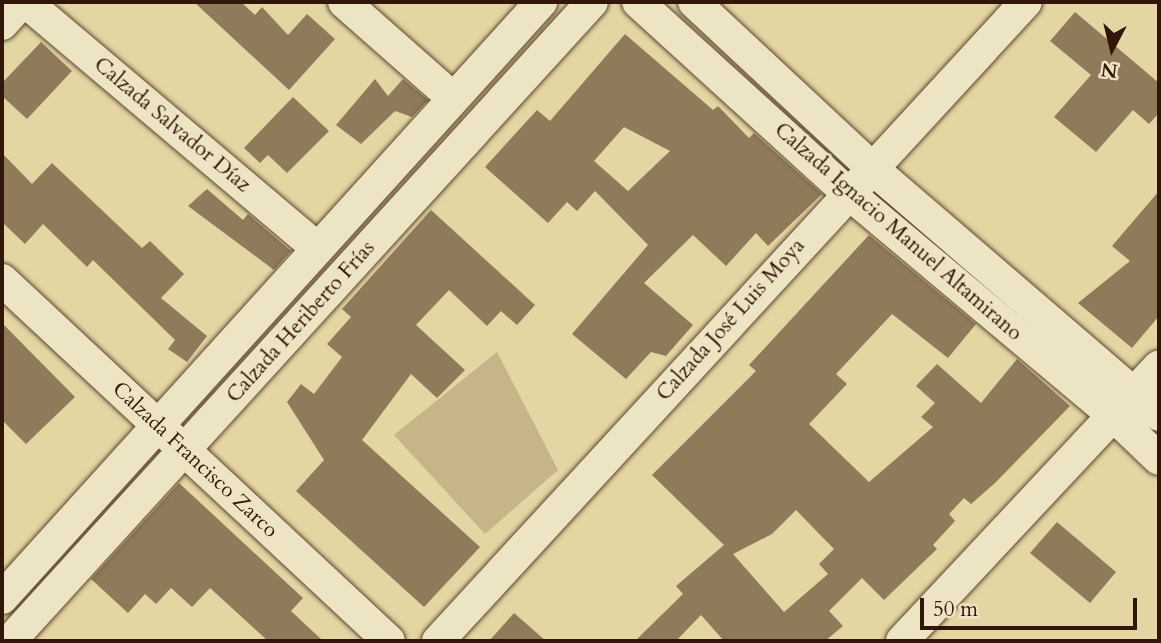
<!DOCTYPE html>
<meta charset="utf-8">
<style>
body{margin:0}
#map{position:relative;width:1161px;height:643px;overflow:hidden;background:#e4d6a3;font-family:Cardo,serif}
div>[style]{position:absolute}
.green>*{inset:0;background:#c6b589}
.building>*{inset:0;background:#8f7a5a}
.roads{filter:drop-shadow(0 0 2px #5e4630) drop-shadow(0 0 2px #5e4630)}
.minor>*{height:32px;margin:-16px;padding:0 16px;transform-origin:16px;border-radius:16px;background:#ede4c3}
span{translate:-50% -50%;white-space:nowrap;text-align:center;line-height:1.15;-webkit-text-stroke:5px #ede4c3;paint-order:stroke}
.street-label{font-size:21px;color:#32160a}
.frame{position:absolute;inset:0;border:4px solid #32160a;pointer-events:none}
.north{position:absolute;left:1077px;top:14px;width:70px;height:70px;-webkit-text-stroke:5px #ede4c3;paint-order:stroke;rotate:187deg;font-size:19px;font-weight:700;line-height:28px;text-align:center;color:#32160a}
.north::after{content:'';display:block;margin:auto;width:24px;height:32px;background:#32160a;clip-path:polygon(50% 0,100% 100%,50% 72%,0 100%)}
.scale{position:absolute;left:920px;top:598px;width:217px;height:32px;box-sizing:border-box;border:4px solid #32160a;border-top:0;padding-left:9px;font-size:21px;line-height:24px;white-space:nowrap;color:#32160a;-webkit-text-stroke:5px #ede4c3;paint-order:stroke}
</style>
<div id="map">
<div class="green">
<div style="clip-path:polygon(497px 352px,558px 470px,485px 534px,394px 435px)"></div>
</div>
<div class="building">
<div style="clip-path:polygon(194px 2px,241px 2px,255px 15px,262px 7px,288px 35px,307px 14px,335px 39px,289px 90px)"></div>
<div style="clip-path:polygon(1075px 12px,1159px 83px,1159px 113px,1149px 124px,1133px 110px,1096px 152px,1054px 117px,1091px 75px,1050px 41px)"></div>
<div style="clip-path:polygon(evenodd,625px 34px,713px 110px,718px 106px,749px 138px,754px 133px,822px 194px,768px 246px,756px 233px,726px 266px,693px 235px,644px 283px,693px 325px,666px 356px,651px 352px,626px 379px,572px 334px,648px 245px,595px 191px,577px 211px,567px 202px,548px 223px,485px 167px,537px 110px,550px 121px,625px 34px,624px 127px,670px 151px,628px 191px,594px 161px,624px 127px)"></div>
<div style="clip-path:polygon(41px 42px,72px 71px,27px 119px,2px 96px,2px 83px)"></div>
<div style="clip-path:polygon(375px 79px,388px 96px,403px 79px,428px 100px,412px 117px,395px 111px,361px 144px,336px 125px)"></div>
<div style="clip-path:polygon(293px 97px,329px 131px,287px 173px,268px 155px,260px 163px,244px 148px)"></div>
<div style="clip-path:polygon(2px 153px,32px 184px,52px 163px,142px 248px,150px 241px,184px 274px,161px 298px,207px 336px,187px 362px,168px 349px,175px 340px,93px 260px,87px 267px,43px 224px,25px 244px,2px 222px)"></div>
<div style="clip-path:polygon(207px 189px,243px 220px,248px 214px,291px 251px,274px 270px,188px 206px)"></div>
<div style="clip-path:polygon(1159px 191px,1159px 316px,1132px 348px,1078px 303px,1130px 261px,1112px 246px)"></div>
<div style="clip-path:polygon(431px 210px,535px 305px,517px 325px,501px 311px,487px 326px,449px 290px,416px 325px,465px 370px,437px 398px,411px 374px,362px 440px,480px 547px,424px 607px,296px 491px,324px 460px,287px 402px,301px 384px,314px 394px,342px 357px,327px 344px,351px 317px,342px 309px)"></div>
<div style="clip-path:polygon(evenodd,869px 235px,976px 324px,948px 358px,892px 314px,836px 374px,847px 384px,809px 424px,869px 482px,933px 427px,921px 417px,935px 403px,916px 386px,937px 364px,981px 403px,1017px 359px,1070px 406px,995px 483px,971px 504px,964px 498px,949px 514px,955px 521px,933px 545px,937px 549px,884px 600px,862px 578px,829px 611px,843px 626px,825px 641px,724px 641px,701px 615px,676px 641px,635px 641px,683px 594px,676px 586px,724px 545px,652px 475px,756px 371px,749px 365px,869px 235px,796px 510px,834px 549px,819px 564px,828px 574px,784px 612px,733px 554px,772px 534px,796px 510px)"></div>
<div style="clip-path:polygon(2px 323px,75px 397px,26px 444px,2px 420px)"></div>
<div style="clip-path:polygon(179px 483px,303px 598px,291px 611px,323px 641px,268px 641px,210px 588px,192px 607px,171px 588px,156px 604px,145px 594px,128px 613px,91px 579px)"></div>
<div style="clip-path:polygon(1057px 522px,1116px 572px,1090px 603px,1030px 553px)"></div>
<div style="clip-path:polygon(514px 613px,546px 641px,489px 641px)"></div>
</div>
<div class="roads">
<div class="minor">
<div style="left:26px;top:2px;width:381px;rotate:40.2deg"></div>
<div style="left:344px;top:2px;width:145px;rotate:41.4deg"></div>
<div style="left:638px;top:2px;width:282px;rotate:42.3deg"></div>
<div style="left:847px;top:192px;width:349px;rotate:40deg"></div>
<div style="left:1114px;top:416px;width:62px;rotate:43.7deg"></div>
<div style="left:694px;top:2px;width:245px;rotate:43deg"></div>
<div style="left:873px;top:169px;width:377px;rotate:40.7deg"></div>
<div style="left:2px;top:24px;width:30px;rotate:-48deg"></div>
<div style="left:2px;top:280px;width:529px;rotate:43.01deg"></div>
<div style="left:2px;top:598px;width:804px;rotate:-47.87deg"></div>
<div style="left:10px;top:641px;width:864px;rotate:-47.67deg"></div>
<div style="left:438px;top:641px;width:868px;rotate:-47.38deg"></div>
<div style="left:902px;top:641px;width:376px;rotate:-46.9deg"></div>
</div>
</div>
<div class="street-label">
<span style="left:172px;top:125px;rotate:40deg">Calzada Salvador Díaz</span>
<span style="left:898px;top:232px;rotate:41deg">Calzada Ignacio Manuel Altamirano</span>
<span style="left:731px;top:320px;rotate:-48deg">Calzada José Luis Moya</span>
<span style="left:301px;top:322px;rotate:-48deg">Calzada Heriberto Frías</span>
<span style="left:195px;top:460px;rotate:43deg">Calzada Francisco Zarco</span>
</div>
<div class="frame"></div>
<div class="north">N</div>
<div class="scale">50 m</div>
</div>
